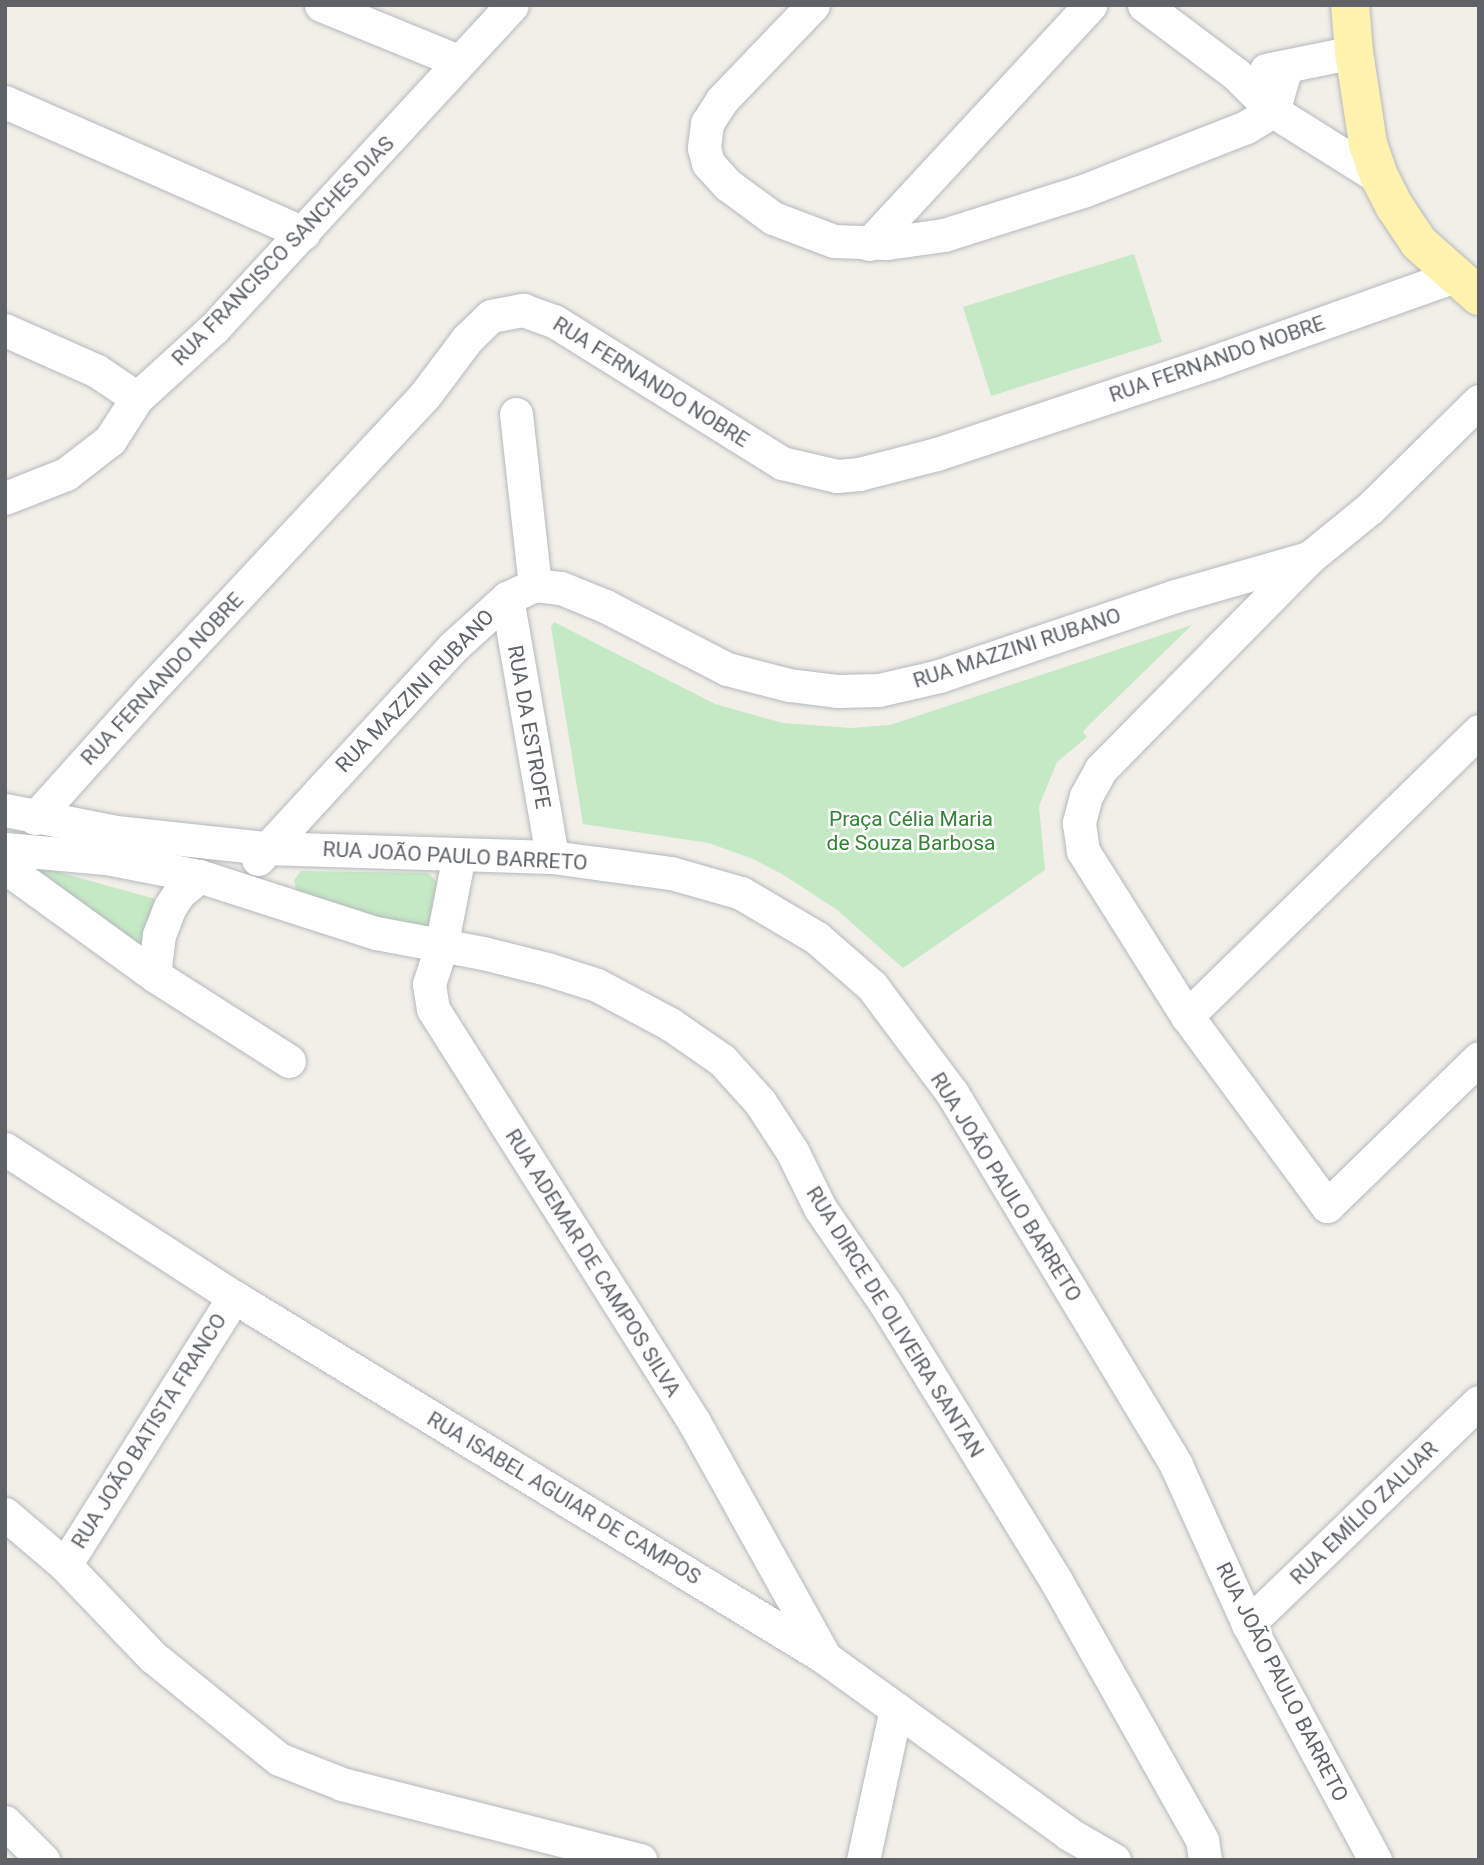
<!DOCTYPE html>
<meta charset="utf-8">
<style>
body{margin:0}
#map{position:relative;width:1484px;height:1865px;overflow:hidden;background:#f1efe8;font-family:Roboto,sans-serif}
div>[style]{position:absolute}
.green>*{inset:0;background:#c5e8c5}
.roads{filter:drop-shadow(0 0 2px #b5b8bc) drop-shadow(0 0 2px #b5b8bc)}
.minor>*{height:33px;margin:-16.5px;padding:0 16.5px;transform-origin:16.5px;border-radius:16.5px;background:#fff}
.major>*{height:38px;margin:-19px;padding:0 19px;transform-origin:19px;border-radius:19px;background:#fff2af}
span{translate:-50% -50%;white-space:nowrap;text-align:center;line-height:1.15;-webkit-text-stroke:5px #fff;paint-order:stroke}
.street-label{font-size:21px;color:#5f6368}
.park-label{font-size:21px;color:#348238}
.frame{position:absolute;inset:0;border:7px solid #5f6368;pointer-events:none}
</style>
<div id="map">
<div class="green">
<div style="clip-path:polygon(1134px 254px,1162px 342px,991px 396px,963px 307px)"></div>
<div style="clip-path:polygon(554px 622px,715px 704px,783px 723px,851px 728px,890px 725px,1192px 625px,1088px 726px,1083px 732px,1087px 737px,1057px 762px,1039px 806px,1045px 870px,903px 968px,836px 909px,782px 874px,753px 859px,709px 843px,583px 824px,552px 633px,551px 626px)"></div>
<div style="clip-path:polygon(29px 864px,159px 900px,138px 953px)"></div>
<div style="clip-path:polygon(301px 871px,428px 873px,437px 882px,443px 899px,424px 935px,297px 894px,294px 880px)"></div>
</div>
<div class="roads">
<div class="minor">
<div style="left:321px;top:5px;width:148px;rotate:22.2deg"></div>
<div style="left:813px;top:5px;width:132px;rotate:133.8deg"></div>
<div style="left:722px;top:100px;width:27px;rotate:123deg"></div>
<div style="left:707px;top:123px;width:25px;rotate:97deg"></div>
<div style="left:704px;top:148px;width:16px;rotate:75deg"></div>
<div style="left:708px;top:163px;width:30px;rotate:48deg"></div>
<div style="left:728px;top:185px;width:56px;rotate:36.3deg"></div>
<div style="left:773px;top:218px;width:65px;rotate:20.7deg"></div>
<div style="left:834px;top:241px;width:53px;rotate:2.2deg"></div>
<div style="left:887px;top:243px;width:58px;rotate:-8deg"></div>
<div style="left:944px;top:235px;width:146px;rotate:-17.6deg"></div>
<div style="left:1083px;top:191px;width:175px;rotate:-21.4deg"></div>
<div style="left:1246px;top:127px;width:31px;rotate:-31deg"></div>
<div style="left:1273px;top:111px;width:46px;rotate:-73.5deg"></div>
<div style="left:1144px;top:5px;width:115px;rotate:36.9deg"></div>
<div style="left:1236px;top:74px;width:52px;rotate:45deg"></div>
<div style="left:1273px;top:111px;width:126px;rotate:32.1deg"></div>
<div style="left:1266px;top:70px;width:90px;rotate:-11.6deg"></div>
<div style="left:5px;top:102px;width:326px;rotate:23.7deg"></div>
<div style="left:869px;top:244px;width:326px;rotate:-47.2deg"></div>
<div style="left:5px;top:330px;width:101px;rotate:24deg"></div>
<div style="left:97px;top:371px;width:48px;rotate:34deg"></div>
<div style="left:1479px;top:401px;width:154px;rotate:135.5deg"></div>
<div style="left:1369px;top:509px;width:76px;rotate:140.9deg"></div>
<div style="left:1310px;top:557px;width:298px;rotate:134.6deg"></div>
<div style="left:1101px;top:769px;width:31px;rotate:119deg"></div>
<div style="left:1086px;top:796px;width:28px;rotate:105deg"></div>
<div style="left:1079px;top:823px;width:28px;rotate:82deg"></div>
<div style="left:1083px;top:851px;width:195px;rotate:57.8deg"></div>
<div style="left:1187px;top:1016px;width:236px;rotate:53.6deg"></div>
<div style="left:1327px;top:1206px;width:212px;rotate:-44.2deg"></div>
<div style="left:516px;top:414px;width:172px;rotate:83.7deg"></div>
<div style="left:5px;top:498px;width:66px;rotate:-21.5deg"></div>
<div style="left:66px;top:474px;width:56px;rotate:-37.7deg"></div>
<div style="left:110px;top:440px;width:50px;rotate:-57.3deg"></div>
<div style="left:137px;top:398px;width:104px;rotate:-42.3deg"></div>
<div style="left:214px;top:328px;width:439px;rotate:-47.3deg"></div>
<div style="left:507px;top:598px;width:263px;rotate:80.1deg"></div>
<div style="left:5px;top:810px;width:113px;rotate:11.2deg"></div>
<div style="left:116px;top:832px;width:151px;rotate:6.1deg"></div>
<div style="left:266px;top:848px;width:286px;rotate:1.8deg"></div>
<div style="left:552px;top:857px;width:120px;rotate:7.7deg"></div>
<div style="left:671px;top:873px;width:73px;rotate:15.9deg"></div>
<div style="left:741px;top:893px;width:88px;rotate:30.6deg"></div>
<div style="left:817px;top:938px;width:73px;rotate:41.1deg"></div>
<div style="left:872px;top:986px;width:134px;rotate:53.2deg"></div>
<div style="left:952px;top:1093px;width:434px;rotate:58.9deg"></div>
<div style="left:1176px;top:1465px;width:175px;rotate:65.6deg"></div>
<div style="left:1248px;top:1624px;width:268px;rotate:61.7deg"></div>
<div style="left:35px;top:818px;width:172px;rotate:-48.1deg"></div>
<div style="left:150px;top:690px;width:403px;rotate:-47deg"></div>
<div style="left:425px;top:395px;width:70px;rotate:-53.1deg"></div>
<div style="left:467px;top:339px;width:33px;rotate:-44deg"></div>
<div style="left:491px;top:316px;width:33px;rotate:-11deg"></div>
<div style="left:523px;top:310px;width:33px;rotate:20deg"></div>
<div style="left:554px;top:321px;width:269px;rotate:31.9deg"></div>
<div style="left:782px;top:463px;width:57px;rotate:13.3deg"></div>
<div style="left:837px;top:476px;width:22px;rotate:-5deg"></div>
<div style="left:859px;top:474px;width:81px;rotate:-14.4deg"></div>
<div style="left:937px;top:454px;width:291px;rotate:-18.4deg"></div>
<div style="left:1213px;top:362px;width:256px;rotate:-19.6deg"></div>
<div style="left:5px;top:849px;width:101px;rotate:5.1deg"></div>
<div style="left:106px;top:858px;width:95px;rotate:11deg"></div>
<div style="left:199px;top:876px;width:186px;rotate:17.9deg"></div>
<div style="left:376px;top:933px;width:109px;rotate:10.6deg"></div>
<div style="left:483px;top:953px;width:66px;rotate:14deg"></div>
<div style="left:547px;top:969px;width:52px;rotate:17.7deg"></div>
<div style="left:597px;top:985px;width:83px;rotate:28.1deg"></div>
<div style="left:670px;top:1024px;width:63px;rotate:34.7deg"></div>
<div style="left:722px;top:1060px;width:57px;rotate:47.9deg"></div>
<div style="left:760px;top:1102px;width:59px;rotate:56.9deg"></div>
<div style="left:792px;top:1151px;width:64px;rotate:63.8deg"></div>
<div style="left:820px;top:1208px;width:119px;rotate:55.6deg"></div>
<div style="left:887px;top:1306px;width:321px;rotate:58.4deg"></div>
<div style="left:1055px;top:1579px;width:300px;rotate:60.6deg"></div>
<div style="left:1202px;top:1840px;width:20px;rotate:81deg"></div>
<div style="left:459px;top:855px;width:94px;rotate:101.1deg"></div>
<div style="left:441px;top:947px;width:39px;rotate:108deg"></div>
<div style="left:429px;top:984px;width:25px;rotate:81deg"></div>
<div style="left:433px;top:1009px;width:489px;rotate:57.7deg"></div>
<div style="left:694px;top:1422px;width:265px;rotate:60.9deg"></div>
<div style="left:258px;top:859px;width:289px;rotate:-47.4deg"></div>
<div style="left:454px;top:646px;width:72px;rotate:-42.2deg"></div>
<div style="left:507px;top:598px;width:31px;rotate:-25deg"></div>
<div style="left:535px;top:585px;width:26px;rotate:7deg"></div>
<div style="left:561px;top:588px;width:48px;rotate:22.2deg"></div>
<div style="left:605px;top:606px;width:137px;rotate:27.3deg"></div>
<div style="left:727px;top:669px;width:64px;rotate:14.5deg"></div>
<div style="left:789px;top:685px;width:48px;rotate:7.1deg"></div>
<div style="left:837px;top:691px;width:42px;rotate:-1.4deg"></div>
<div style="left:879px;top:690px;width:62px;rotate:-13.1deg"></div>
<div style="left:939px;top:676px;width:249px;rotate:-18.7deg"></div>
<div style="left:1175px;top:596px;width:138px;rotate:-15.9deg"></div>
<div style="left:5px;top:867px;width:184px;rotate:35.9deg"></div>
<div style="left:154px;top:975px;width:160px;rotate:32.5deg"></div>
<div style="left:154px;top:975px;width:40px;rotate:-82.9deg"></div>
<div style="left:159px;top:935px;width:30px;rotate:-69deg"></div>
<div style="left:170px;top:907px;width:17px;rotate:-57deg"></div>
<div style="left:179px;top:893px;width:26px;rotate:-40deg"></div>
<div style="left:1187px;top:1016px;width:408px;rotate:-44.3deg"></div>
<div style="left:5px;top:1149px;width:273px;rotate:32.9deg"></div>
<div style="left:234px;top:1297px;width:691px;rotate:31.39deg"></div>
<div style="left:824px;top:1657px;width:302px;rotate:35.8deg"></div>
<div style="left:1069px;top:1834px;width:52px;rotate:30deg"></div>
<div style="left:5px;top:1514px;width:79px;rotate:40.4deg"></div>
<div style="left:65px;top:1565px;width:127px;rotate:46.3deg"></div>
<div style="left:153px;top:1657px;width:162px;rotate:39deg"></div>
<div style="left:279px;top:1759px;width:68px;rotate:21.6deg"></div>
<div style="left:342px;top:1784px;width:308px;rotate:14.3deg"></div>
<div style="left:65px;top:1565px;width:317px;rotate:-57.8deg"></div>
<div style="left:1248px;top:1624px;width:320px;rotate:-43.9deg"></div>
<div style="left:5px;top:1822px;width:54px;rotate:45deg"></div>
<div style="left:863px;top:1860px;width:155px;rotate:-77.7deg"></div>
</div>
<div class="major">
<div style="left:1350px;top:5px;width:47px;rotate:85.1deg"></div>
<div style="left:1354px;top:52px;width:93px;rotate:81.3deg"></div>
<div style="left:1368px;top:144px;width:36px;rotate:71deg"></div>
<div style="left:1380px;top:178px;width:33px;rotate:63deg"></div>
<div style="left:1395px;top:207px;width:43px;rotate:56.3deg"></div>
<div style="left:1419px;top:243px;width:80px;rotate:41.5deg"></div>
</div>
</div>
<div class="street-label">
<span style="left:283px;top:251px;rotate:-46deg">RUA FRANCISCO SANCHES DIAS</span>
<span style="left:1217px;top:359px;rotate:-19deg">RUA FERNANDO NOBRE</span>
<span style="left:651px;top:382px;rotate:32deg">RUA FERNANDO NOBRE</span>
<span style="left:1017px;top:648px;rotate:-18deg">RUA MAZZINI RUBANO</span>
<span style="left:162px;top:679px;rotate:-47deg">RUA FERNANDO NOBRE</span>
<span style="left:415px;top:691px;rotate:-46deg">RUA MAZZINI RUBANO</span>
<span style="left:529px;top:727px;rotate:80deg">RUA DA ESTROFE</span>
<span style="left:455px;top:856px;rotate:3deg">RUA JOÃO PAULO BARRETO</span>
<span style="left:1006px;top:1187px;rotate:58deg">RUA JOÃO PAULO BARRETO</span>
<span style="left:593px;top:1263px;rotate:58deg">RUA ADEMAR DE CAMPOS SILVA</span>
<span style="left:895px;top:1322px;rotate:58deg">RUA DIRCE DE OLIVEIRA SANTAN</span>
<span style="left:149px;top:1431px;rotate:-58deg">RUA JOÃO BATISTA FRANCO</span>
<span style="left:564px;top:1498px;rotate:31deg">RUA ISABEL AGUIAR DE CAMPOS</span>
<span style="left:1364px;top:1513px;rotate:-44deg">RUA EMÍLIO ZALUAR</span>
<span style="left:1282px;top:1682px;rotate:63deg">RUA JOÃO PAULO BARRETO</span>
</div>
<div class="park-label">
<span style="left:911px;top:831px">Praça Célia Maria<br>de Souza Barbosa</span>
</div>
<div class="frame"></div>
</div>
